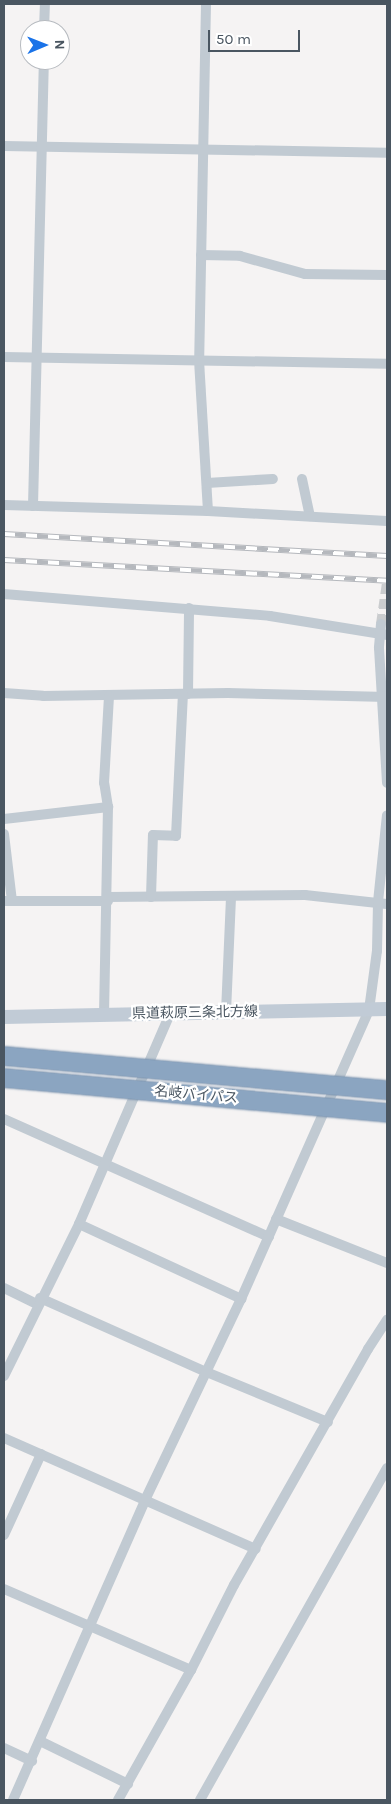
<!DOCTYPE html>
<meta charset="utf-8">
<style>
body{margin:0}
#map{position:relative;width:391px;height:1804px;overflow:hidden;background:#f5f3f3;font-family:Karla,"Noto Sans JP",sans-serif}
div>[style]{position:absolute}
.street-tunnel>*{height:10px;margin-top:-5px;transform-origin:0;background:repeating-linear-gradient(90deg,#caccce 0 10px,transparent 0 15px)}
.street>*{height:10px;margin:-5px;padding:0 5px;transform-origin:5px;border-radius:5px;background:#c1cad2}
.secondary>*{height:14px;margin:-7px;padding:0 7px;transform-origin:7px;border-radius:7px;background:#c1cbd6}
.rail>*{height:5.5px;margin-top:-2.75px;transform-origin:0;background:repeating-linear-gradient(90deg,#fff 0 11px,#b5b8bd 0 22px);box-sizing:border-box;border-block:1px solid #b5b8bd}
.bridges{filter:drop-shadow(0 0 1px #7690ad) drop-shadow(0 0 1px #7690ad)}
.highway-bridge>*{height:18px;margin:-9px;padding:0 9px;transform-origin:9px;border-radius:9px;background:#8ba5c1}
span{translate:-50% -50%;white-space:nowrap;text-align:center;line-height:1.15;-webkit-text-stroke:4.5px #fff;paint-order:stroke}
.street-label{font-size:14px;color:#4a5661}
.frame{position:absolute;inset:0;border:5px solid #4a5661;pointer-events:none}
.north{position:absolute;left:20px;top:20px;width:50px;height:50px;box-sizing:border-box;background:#fff;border:1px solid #b7bbc0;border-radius:50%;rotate:89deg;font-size:14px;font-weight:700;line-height:20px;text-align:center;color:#4a5661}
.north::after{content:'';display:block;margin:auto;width:18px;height:22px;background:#1a73e8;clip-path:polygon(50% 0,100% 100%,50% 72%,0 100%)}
.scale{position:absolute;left:208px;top:30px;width:92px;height:22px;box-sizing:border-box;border:2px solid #4a5661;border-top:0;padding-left:6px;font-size:15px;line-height:18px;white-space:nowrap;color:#4a5661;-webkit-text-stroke:4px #fff;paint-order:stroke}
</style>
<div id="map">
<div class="street-tunnel">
<div style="left:381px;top:624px;width:41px;rotate:-81.7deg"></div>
</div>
<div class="street">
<div style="left:206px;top:4px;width:356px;rotate:91.1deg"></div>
<div style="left:199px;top:360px;width:151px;rotate:86.6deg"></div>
<div style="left:44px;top:30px;width:26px;rotate:-88deg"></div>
<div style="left:4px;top:146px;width:383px;rotate:1deg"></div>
<div style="left:201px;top:255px;width:39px;rotate:1deg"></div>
<div style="left:240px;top:256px;width:67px;rotate:15.5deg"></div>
<div style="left:305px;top:274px;width:82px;rotate:0.7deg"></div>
<div style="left:4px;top:357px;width:383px;rotate:1deg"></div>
<div style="left:302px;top:479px;width:38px;rotate:78deg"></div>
<div style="left:207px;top:483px;width:66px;rotate:-3.5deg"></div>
<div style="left:4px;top:505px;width:204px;rotate:1.7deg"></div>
<div style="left:208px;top:511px;width:179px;rotate:3.2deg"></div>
<div style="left:33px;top:506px;width:446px;rotate:-88.6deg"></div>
<div style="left:4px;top:594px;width:267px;rotate:4.7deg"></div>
<div style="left:270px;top:616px;width:119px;rotate:9.2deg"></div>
<div style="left:381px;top:624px;width:24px;rotate:95deg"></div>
<div style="left:379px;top:648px;width:135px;rotate:86.6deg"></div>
<div style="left:4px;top:693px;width:39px;rotate:4deg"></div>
<div style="left:43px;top:696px;width:185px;rotate:-0.9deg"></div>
<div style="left:228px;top:693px;width:159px;rotate:1.4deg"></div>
<div style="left:188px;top:694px;width:86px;rotate:-89.3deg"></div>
<div style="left:4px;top:819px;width:105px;rotate:-6.6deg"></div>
<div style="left:4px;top:834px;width:67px;rotate:83.2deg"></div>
<div style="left:108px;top:897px;width:197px;rotate:-0.6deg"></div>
<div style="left:305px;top:895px;width:82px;rotate:6.3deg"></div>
<div style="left:151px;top:897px;width:62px;rotate:-88.2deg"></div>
<div style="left:153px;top:835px;width:23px;rotate:2deg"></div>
<div style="left:176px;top:836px;width:142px;rotate:-87.2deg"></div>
<div style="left:4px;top:901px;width:104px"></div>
<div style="left:226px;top:1012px;width:116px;rotate:-87.5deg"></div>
<div style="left:104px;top:1015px;width:208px;rotate:-88.9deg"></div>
<div style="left:108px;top:807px;width:24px;rotate:-99deg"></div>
<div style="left:104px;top:783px;width:87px;rotate:-86.7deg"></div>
<div style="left:4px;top:1119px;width:290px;rotate:24deg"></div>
<div style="left:276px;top:1219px;width:119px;rotate:21.6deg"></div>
<div style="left:79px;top:1224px;width:179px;rotate:24.8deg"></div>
<div style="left:4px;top:1288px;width:37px;rotate:26deg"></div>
<div style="left:40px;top:1298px;width:180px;rotate:24deg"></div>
<div style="left:204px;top:1371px;width:134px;rotate:22.4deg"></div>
<div style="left:4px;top:1376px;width:169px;rotate:-63.7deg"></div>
<div style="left:79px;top:1224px;width:229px;rotate:-66.6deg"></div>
<div style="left:4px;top:1438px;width:275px;rotate:23.8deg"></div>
<div style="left:4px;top:1535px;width:89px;rotate:-65.4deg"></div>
<div style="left:4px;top:1589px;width:204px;rotate:23.4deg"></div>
<div style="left:40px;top:1741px;width:98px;rotate:26deg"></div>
<div style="left:4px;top:1748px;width:31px;rotate:25deg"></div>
<div style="left:13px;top:1800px;width:330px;rotate:-66.2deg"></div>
<div style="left:146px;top:1498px;width:221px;rotate:-64.5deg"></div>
<div style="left:241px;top:1299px;width:316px;rotate:-66.1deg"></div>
<div style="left:369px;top:1010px;width:60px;rotate:-82.3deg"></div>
<div style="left:377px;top:951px;width:49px;rotate:-88.8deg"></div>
<div style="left:378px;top:902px;width:87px;rotate:-84.1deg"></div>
<div style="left:118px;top:1800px;width:149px;rotate:-60.7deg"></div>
<div style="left:191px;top:1670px;width:95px;rotate:-63.2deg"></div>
<div style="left:234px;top:1585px;width:271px;rotate:-60.4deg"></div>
<div style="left:368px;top:1349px;width:35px;rotate:-57deg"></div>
<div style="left:200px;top:1800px;width:381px;rotate:-60.6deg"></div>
</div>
<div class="secondary">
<div style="left:4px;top:1017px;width:383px;rotate:-1.2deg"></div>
</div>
<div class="rail">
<div style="left:4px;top:534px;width:384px;rotate:3.3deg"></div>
<div style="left:4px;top:560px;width:384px;rotate:3.1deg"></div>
</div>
<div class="bridges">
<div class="highway-bridge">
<div style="left:4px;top:1056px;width:385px;rotate:5.1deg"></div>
<div style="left:4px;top:1078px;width:385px;rotate:5.2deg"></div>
</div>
</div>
<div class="street-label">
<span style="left:195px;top:1013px;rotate:-1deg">県道萩原三条北方線</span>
<span style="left:196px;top:1095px;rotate:5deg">名岐バイパス</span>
</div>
<div class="frame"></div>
<div class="north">N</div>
<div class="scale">50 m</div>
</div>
